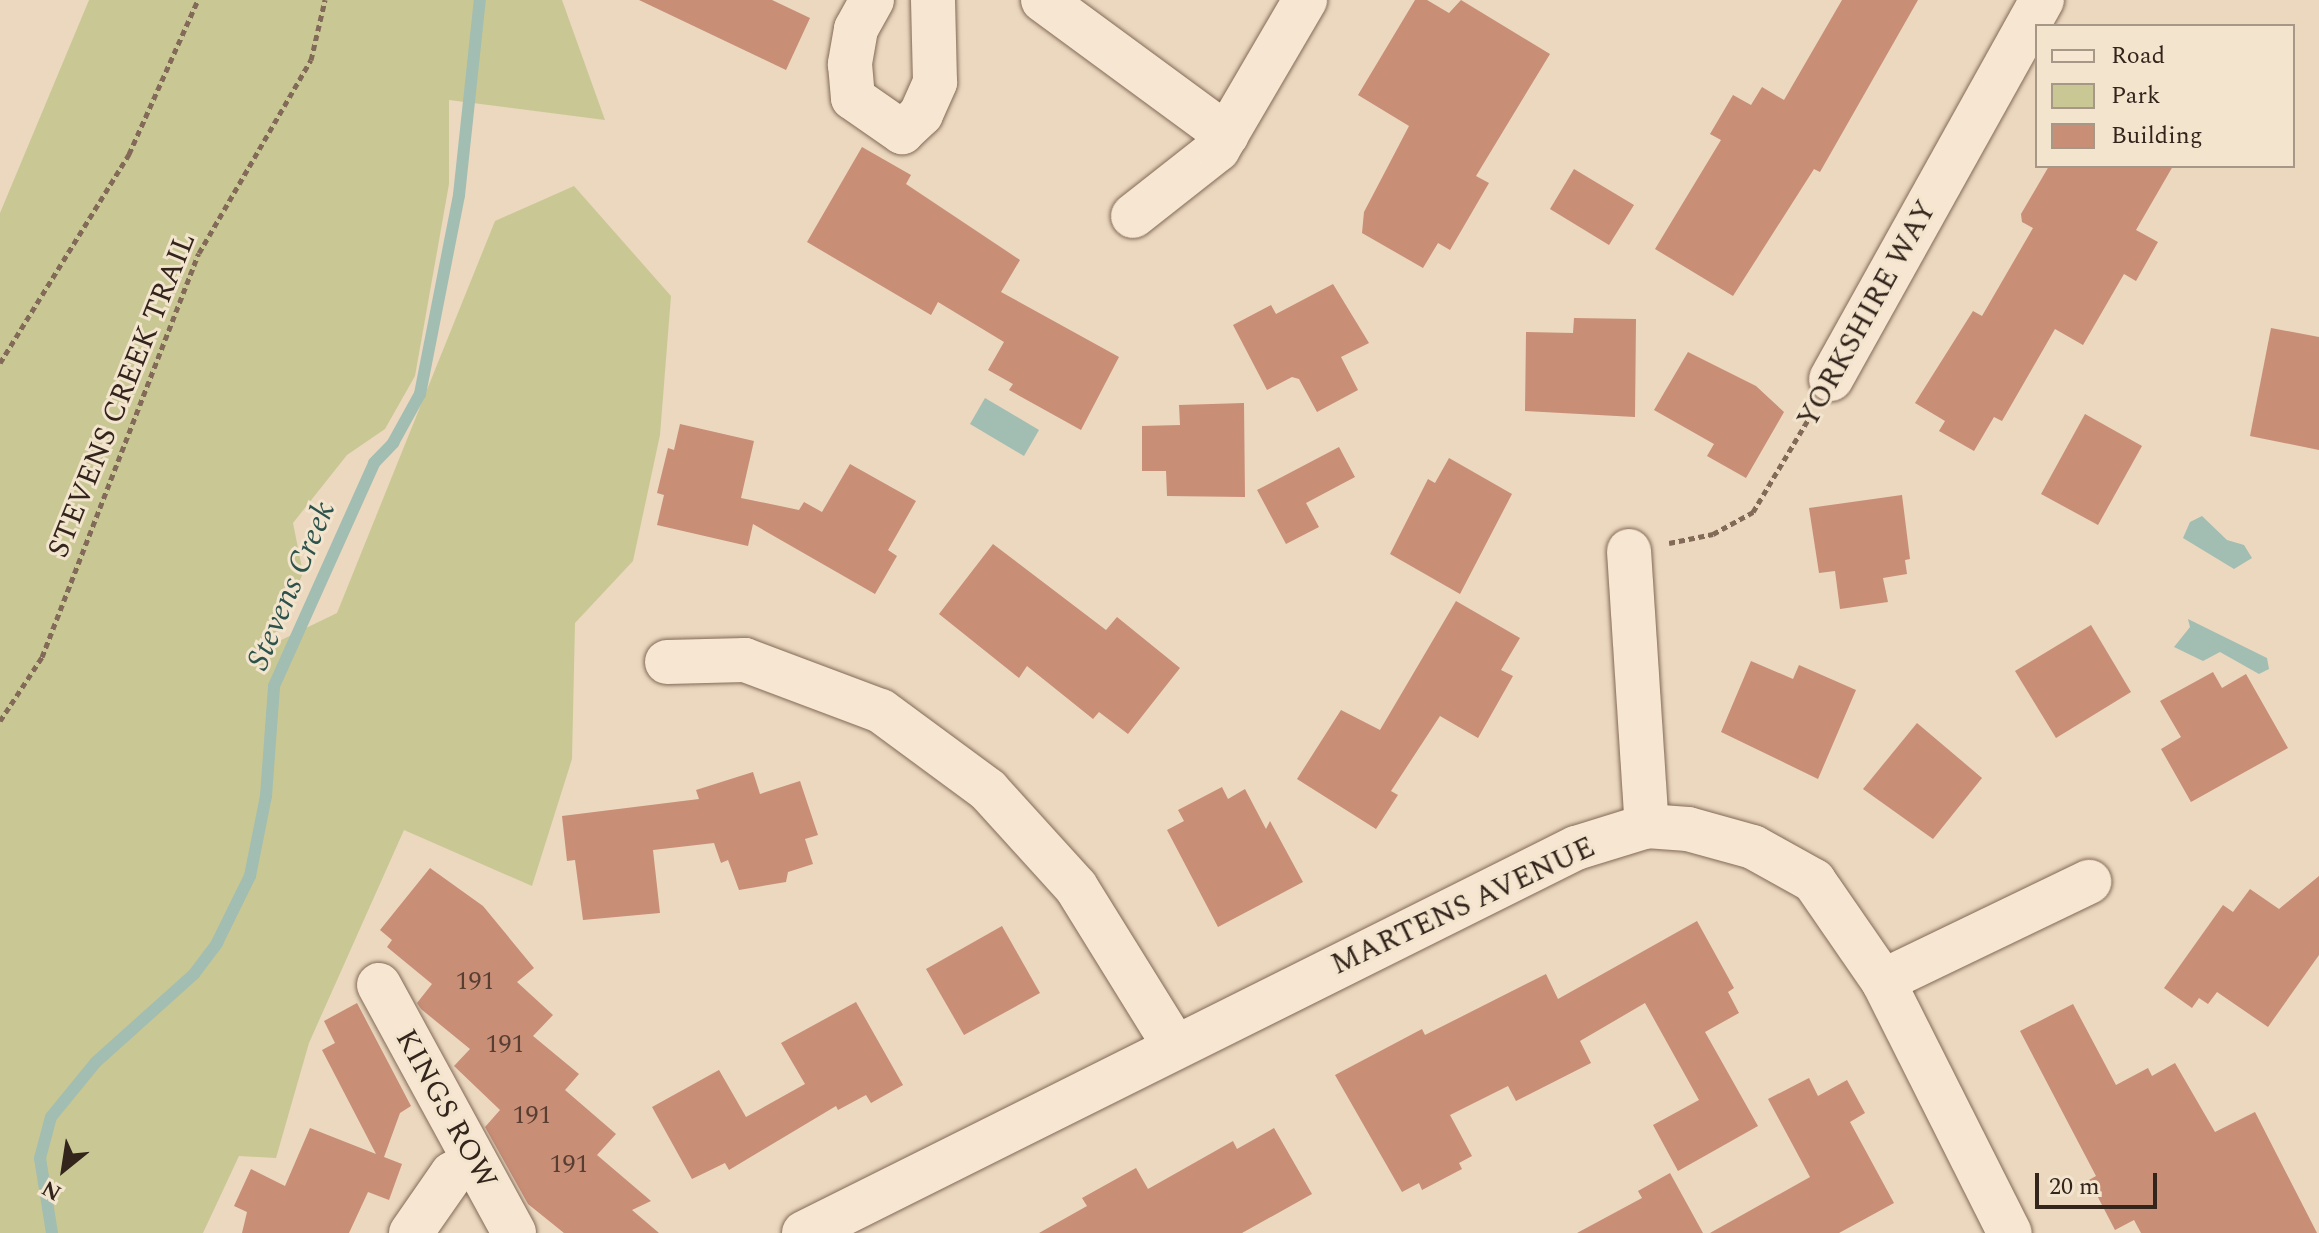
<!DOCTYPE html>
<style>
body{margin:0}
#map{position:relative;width:2319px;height:1233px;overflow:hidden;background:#ebd8bf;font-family:Spectral,serif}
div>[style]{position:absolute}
.green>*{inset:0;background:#c9c894}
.water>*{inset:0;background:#a2bdb2}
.stream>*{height:12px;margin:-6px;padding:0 6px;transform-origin:6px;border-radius:6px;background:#a2bdb2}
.building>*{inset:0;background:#c88e76}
.path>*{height:5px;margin-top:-2.5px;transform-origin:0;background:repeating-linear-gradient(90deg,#836a58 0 6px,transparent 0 10px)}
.roads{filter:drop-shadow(0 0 2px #836a58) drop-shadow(0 0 2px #836a58)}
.minor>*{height:44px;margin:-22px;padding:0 22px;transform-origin:22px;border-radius:22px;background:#f7e7d2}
span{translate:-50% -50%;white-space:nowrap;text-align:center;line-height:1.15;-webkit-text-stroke:6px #f3e4ce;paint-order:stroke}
.number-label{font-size:26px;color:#583e32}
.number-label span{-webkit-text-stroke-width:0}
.street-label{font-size:30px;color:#33241c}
.water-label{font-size:32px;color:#2c534b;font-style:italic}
.legend{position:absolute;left:2035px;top:24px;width:260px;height:144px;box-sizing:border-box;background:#f3e4ce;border:2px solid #a69787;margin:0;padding:10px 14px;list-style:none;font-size:24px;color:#33241c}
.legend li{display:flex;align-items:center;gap:16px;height:40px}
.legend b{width:40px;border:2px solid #a69787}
.north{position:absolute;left:24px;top:1129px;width:80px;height:80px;-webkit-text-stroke:6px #f3e4ce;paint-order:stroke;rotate:210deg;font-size:22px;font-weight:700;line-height:32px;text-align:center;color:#33241c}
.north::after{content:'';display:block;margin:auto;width:28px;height:36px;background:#33241c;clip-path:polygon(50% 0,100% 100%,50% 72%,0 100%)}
.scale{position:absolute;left:2035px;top:1173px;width:122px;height:36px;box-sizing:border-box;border:4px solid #33241c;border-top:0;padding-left:10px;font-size:24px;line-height:28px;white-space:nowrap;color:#33241c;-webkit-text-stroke:6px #f3e4ce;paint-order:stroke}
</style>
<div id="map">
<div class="green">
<div style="clip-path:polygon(89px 0,562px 0,605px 120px,449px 100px,449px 184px,415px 376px,385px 429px,347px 455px,293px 523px,303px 573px,273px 644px,337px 613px,495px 221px,574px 186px,671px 296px,660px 435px,633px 561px,575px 623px,572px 759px,532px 886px,404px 830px,309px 1043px,276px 1158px,239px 1156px,203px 1233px,0 1233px,0 213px)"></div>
</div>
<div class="water">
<div style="clip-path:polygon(985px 398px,1039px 430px,1024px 456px,970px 424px)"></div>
<div style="clip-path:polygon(2202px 516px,2227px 540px,2244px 545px,2252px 558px,2234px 569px,2183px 538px,2190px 522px)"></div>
<div style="clip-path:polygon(2188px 619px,2267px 658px,2269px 669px,2259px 674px,2220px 652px,2203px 661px,2174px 647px,2190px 627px)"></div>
</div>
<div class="stream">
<div style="left:52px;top:1233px;width:76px;rotate:-99.1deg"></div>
<div style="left:40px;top:1158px;width:42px;rotate:-75deg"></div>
<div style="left:51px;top:1117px;width:71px;rotate:-50.7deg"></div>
<div style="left:96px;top:1062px;width:132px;rotate:-41.9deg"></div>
<div style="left:194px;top:974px;width:39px;rotate:-53deg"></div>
<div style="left:217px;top:943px;width:75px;rotate:-63.8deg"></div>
<div style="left:250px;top:876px;width:82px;rotate:-78.7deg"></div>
<div style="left:266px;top:796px;width:110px;rotate:-85.8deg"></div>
<div style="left:274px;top:686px;width:244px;rotate:-65.8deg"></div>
<div style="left:374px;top:463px;width:28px;rotate:-46deg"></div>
<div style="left:393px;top:443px;width:56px;rotate:-61.1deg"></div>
<div style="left:420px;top:394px;width:203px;rotate:-78.9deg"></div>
<div style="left:459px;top:195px;width:196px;rotate:-83.9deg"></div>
</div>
<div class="building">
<div style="clip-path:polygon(639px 0,772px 0,810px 18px,786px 70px)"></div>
<div style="clip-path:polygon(1415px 0,1427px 0,1449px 13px,1461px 0,1550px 54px,1476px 176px,1489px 183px,1450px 250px,1438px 243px,1423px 268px,1362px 233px,1364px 212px,1409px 126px,1358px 95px)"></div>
<div style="clip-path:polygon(1842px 0,1918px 0,1820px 172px,1814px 169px,1733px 296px,1655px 249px,1721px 140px,1710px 134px,1733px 95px,1751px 105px,1762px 87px,1784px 100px)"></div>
<div style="clip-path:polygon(862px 147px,911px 175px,906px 184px,1020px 260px,1001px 292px,1119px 357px,1081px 430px,1009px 390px,1013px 384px,988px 370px,1004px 342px,938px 302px,931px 315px,807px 242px)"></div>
<div style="clip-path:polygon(2049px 166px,2173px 166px,2136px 230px,2158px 242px,2136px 281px,2124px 274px,2083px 345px,2055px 329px,2002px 421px,1994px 417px,1974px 451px,1939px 431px,1945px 421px,1915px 403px,1973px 311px,1982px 316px,2033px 228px,2022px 222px,2021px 214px)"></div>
<div style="clip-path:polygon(1574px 169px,1634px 205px,1609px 245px,1550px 209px)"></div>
<div style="clip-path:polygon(1333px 284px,1369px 343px,1341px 357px,1358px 390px,1317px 412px,1299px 379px,1292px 377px,1267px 390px,1233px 325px,1271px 305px,1276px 314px)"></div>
<div style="clip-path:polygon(1574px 318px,1636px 319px,1635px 417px,1525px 411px,1526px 332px,1573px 333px)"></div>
<div style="clip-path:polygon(2271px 328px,2319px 337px,2319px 450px,2250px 436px)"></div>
<div style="clip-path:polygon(1688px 352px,1756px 386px,1784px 412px,1746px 478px,1707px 456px,1714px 444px,1654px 410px)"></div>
<div style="clip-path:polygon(1244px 403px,1245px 497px,1167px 496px,1166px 471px,1142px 471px,1142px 426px,1180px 425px,1179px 405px)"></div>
<div style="clip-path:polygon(2085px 414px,2142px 446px,2098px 525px,2041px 494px)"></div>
<div style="clip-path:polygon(680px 424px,754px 441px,741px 498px,799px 510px,804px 502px,822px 512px,850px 464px,916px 501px,888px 550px,897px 556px,875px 594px,753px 524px,748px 546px,657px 525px,664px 495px,657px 493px,668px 448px,674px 450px)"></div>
<div style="clip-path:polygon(1339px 447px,1355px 477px,1306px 503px,1319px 527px,1286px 544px,1257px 490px)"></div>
<div style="clip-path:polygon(1449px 458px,1512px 494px,1460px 594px,1390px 554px,1428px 479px,1435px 483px)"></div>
<div style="clip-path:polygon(1902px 495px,1910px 559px,1905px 560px,1907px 574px,1883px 578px,1888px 602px,1840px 609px,1835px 571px,1819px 573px,1809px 508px)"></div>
<div style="clip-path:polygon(993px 544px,1106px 630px,1117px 617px,1180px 668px,1128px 734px,1099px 712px,1093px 719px,1027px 666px,1019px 678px,939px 614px)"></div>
<div style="clip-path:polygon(1456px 601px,1520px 638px,1501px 670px,1513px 676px,1478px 738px,1440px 716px,1391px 791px,1398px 795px,1376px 829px,1297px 779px,1341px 710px,1380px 730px)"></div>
<div style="clip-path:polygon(2091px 625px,2131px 692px,2056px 738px,2015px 671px)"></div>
<div style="clip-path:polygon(1751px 661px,1793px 679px,1799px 665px,1856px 690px,1818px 779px,1721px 732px)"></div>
<div style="clip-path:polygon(2213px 672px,2222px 688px,2246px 674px,2288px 748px,2191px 802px,2161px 749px,2181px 737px,2160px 701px)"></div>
<div style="clip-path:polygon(1917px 723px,1982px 778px,1933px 839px,1863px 789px)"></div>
<div style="clip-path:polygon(753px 772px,760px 794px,800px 781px,818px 835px,805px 839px,813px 864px,788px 872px,786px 882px,739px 890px,728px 860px,721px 863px,714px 843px,653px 850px,660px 913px,583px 920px,575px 860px,567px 861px,562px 816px,699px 799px,696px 790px)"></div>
<div style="clip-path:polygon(1222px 787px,1228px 799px,1245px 789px,1266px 829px,1270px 821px,1303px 882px,1218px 927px,1167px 830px,1184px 821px,1178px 810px)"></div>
<div style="clip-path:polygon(430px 868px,483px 906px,534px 968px,517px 982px,553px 1015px,533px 1036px,579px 1074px,565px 1090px,616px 1134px,597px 1155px,651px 1201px,632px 1210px,659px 1233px,564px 1233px,528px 1204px,485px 1127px,500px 1110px,454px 1066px,470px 1049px,421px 1009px,417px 1003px,432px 984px,387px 947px,392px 940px,380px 930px)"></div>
<div style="clip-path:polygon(2319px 876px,2319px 955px,2268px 1027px,2217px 992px,2208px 1004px,2199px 998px,2192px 1008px,2164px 988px,2223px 905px,2233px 912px,2250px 889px,2279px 909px)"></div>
<div style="clip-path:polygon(1697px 921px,1734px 988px,1728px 992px,1739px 1013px,1705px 1032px,1758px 1126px,1678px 1171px,1653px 1125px,1699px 1100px,1645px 1003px,1580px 1041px,1591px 1063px,1516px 1101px,1508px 1086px,1450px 1115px,1472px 1156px,1459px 1163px,1462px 1169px,1422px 1190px,1419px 1183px,1402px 1192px,1335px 1075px,1422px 1029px,1425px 1035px,1546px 974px,1558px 999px)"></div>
<div style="clip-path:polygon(1002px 926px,1040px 993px,964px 1035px,926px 969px)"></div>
<div style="clip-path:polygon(856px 1002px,903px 1085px,871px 1103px,866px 1095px,838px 1110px,836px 1106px,729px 1170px,725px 1163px,692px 1179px,652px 1107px,719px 1070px,746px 1117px,805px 1084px,781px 1043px)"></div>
<div style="clip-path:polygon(357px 1003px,411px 1106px,400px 1113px,384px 1157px,402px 1164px,389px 1200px,368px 1192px,349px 1233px,242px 1233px,247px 1212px,234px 1206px,251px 1169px,285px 1186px,310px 1128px,376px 1154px,322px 1050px,335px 1043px,324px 1021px)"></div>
<div style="clip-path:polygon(2073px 1004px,2116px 1085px,2148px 1068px,2152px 1076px,2175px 1063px,2215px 1132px,2255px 1112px,2317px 1233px,2141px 1233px,2134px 1220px,2115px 1230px,2089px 1180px,2096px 1176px,2020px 1031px)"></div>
<div style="clip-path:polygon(1809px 1078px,1818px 1096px,1847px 1080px,1865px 1113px,1850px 1122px,1894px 1203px,1839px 1233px,1710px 1233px,1810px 1177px,1768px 1099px)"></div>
<div style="clip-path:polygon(1274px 1128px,1312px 1194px,1242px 1233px,1039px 1233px,1087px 1206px,1082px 1198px,1136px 1168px,1148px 1189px,1233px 1141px,1237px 1149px)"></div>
<div style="clip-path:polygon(1670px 1173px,1703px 1233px,1577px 1233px,1642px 1198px,1638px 1191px)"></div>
</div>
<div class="path">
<div style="left:0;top:363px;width:246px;rotate:-58.3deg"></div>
<div style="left:129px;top:154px;width:169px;rotate:-65.9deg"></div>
<div style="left:1669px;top:543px;width:45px;rotate:-11.6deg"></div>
<div style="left:1713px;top:534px;width:46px;rotate:-28.8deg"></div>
<div style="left:1753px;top:512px;width:115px;rotate:-59.2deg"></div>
<div style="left:0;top:721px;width:77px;rotate:-56.7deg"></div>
<div style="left:42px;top:657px;width:433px;rotate:-68.8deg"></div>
<div style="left:199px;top:253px;width:223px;rotate:-59.9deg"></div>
<div style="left:311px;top:60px;width:62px;rotate:-76.9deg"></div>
</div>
<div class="roads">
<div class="minor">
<div style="left:872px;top:0;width:33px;rotate:119deg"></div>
<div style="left:856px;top:29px;width:36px;rotate:100deg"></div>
<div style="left:850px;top:64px;width:34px;rotate:85deg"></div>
<div style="left:853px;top:98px;width:60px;rotate:34.8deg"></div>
<div style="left:902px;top:132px;width:26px;rotate:-43deg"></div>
<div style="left:921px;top:114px;width:35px;rotate:-66deg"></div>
<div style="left:935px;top:82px;width:82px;rotate:-91.4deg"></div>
<div style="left:1043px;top:0;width:228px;rotate:36.3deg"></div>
<div style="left:1133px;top:216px;width:108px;rotate:-38.2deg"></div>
<div style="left:1218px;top:149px;width:173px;rotate:-59.7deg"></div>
<div style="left:1831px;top:379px;width:434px;rotate:-60.9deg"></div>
<div style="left:1629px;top:551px;width:276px;rotate:86.3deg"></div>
<div style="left:667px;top:662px;width:78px;rotate:-1.5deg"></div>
<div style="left:745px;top:660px;width:145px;rotate:20.6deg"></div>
<div style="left:881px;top:711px;width:133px;rotate:36.4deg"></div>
<div style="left:988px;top:790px;width:131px;rotate:47.8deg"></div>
<div style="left:1076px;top:887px;width:186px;rotate:58.2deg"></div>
<div style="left:1883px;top:981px;width:229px;rotate:-25.7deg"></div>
<div style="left:379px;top:985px;width:282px;rotate:61.4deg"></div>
<div style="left:411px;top:1233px;width:72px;rotate:-55.2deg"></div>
<div style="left:452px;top:1174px;width:26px;rotate:-31deg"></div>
<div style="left:804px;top:1233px;width:863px;rotate:-26.51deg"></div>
<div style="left:1576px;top:848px;width:74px;rotate:-17.2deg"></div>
<div style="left:1647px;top:826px;width:41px;rotate:4.2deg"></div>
<div style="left:1688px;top:829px;width:67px;rotate:15.5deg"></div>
<div style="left:1753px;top:847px;width:70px;rotate:29.1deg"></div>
<div style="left:1814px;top:881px;width:121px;rotate:55.4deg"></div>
<div style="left:1883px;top:981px;width:282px;rotate:63.3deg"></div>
</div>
</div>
<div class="number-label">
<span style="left:475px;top:982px">191</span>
<span style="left:505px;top:1045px">191</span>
<span style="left:532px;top:1116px">191</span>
<span style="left:569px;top:1165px">191</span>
</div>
<div class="street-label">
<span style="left:1867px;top:314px;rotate:-61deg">YORKSHIRE WAY</span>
<span style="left:122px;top:395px;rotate:-68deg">STEVENS CREEK TRAIL</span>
<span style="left:1463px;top:906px;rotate:-25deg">MARTENS AVENUE</span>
<span style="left:446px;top:1109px;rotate:61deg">KINGS ROW</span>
</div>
<div class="water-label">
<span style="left:292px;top:586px;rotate:-67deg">Stevens Creek</span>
</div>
<ul class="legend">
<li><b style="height:10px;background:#f7e7d2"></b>Road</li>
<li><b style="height:22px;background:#c9c894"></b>Park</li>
<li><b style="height:22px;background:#c88e76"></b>Building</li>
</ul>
<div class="north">N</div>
<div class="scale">20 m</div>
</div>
